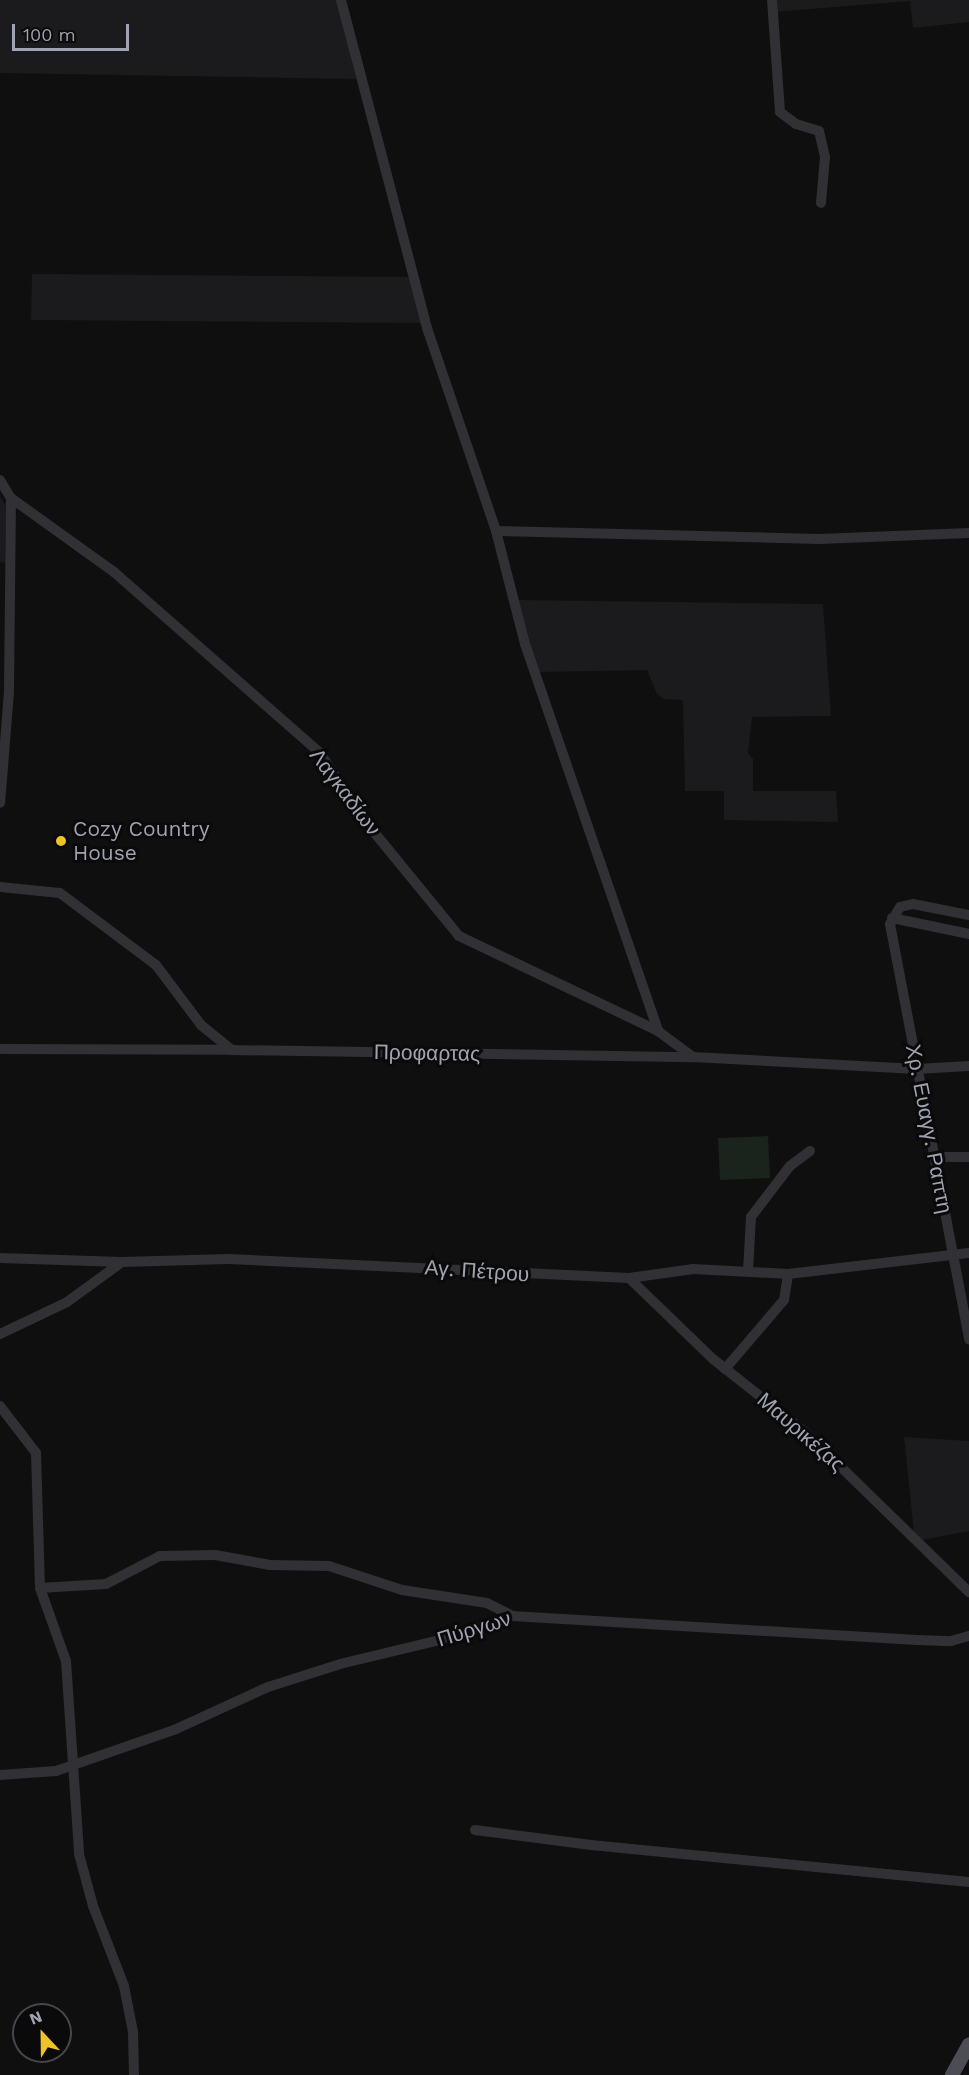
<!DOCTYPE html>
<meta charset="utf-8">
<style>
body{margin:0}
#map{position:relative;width:969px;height:2075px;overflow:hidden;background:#0f0f10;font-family:"Work Sans",sans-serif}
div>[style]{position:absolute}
.built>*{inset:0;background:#1b1b1d}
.green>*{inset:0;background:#1b231d}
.minor>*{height:10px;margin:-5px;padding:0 5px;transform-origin:5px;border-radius:5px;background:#303035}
.major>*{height:14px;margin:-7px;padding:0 7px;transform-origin:7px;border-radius:7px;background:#4c4d54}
.dots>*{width:16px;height:16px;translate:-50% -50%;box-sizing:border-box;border:3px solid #0a0a0b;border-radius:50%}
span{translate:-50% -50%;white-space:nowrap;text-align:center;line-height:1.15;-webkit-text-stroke:6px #0a0a0b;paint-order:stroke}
.street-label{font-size:21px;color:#a0a3b1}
.poi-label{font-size:21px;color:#a0a3b1}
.left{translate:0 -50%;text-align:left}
.north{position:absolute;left:12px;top:2003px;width:60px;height:60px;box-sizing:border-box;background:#0a0a0b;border:2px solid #46474d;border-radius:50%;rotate:338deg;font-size:16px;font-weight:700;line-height:24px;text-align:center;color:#a0a3b1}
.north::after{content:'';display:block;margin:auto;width:21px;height:27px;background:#efc328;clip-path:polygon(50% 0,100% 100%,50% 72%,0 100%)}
.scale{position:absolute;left:12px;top:24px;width:117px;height:27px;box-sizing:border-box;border:3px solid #a0a3b1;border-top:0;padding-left:8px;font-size:18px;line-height:21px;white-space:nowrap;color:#a0a3b1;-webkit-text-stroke:4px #0a0a0b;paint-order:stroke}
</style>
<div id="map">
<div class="built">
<div style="clip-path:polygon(0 0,338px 0,356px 79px,0 73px)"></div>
<div style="clip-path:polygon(774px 0,969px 0,969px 22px,913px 28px,910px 1px,773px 12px)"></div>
<div style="clip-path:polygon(32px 274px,409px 277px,421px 323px,31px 320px)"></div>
<div style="clip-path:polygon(0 496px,6px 506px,5px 563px,0 562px)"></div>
<div style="clip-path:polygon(518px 600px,823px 604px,831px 716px,752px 717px,748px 753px,753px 759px,753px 791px,836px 791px,838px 822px,724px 820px,724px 791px,685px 791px,683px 700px,664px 699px,657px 694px,647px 670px,538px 672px)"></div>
<div style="clip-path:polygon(904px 1437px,969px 1441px,969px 1531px,922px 1540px,914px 1532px)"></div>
</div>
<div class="green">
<div style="clip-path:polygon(768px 1136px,770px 1178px,720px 1180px,718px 1138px)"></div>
</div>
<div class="minor">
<div style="left:341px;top:0;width:339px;rotate:75.3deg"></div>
<div style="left:427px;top:328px;width:214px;rotate:71.2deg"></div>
<div style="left:496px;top:531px;width:117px;rotate:75.6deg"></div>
<div style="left:525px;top:644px;width:409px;rotate:71deg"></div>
<div style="left:772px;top:0;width:112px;rotate:85.9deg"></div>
<div style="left:780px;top:112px;width:20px;rotate:37deg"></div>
<div style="left:796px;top:124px;width:24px;rotate:17deg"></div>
<div style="left:819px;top:131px;width:27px;rotate:77deg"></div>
<div style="left:825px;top:157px;width:46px;rotate:95deg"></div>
<div style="left:0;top:480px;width:21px;rotate:59deg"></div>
<div style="left:11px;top:498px;width:194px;rotate:90.6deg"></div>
<div style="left:9px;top:692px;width:111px;rotate:94.6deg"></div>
<div style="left:11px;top:498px;width:127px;rotate:35.7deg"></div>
<div style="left:114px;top:572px;width:274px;rotate:41.3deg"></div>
<div style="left:320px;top:753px;width:88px;rotate:56.1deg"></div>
<div style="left:369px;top:826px;width:142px;rotate:50.7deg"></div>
<div style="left:459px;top:936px;width:221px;rotate:25.5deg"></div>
<div style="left:658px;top:1031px;width:44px;rotate:36.6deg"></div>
<div style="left:496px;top:531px;width:323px;rotate:1.4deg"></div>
<div style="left:819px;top:539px;width:150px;rotate:-2.3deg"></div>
<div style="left:0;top:887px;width:60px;rotate:5.7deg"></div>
<div style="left:60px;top:893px;width:120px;rotate:36.9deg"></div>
<div style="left:156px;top:965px;width:75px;rotate:53.1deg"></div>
<div style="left:201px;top:1025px;width:40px;rotate:39deg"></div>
<div style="left:232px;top:1050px;width:461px;rotate:0.9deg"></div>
<div style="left:693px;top:1057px;width:224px;rotate:3.1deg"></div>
<div style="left:917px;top:1069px;width:52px;rotate:-3.3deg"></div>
<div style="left:969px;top:915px;width:57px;rotate:-168.9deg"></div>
<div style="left:913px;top:904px;width:13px;rotate:167deg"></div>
<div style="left:900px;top:907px;width:20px;rotate:120deg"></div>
<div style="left:890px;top:924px;width:423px;rotate:79.2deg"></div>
<div style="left:892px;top:918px;width:79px;rotate:11.7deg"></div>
<div style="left:0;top:1049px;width:232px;rotate:0.2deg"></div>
<div style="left:934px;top:1157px;width:35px"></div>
<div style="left:0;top:1258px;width:122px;rotate:1.9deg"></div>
<div style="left:122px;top:1262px;width:106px;rotate:-1.6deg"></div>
<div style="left:228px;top:1259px;width:401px;rotate:2.7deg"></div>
<div style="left:629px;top:1278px;width:65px;rotate:-8deg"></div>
<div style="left:693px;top:1269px;width:95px;rotate:3deg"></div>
<div style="left:788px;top:1274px;width:182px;rotate:-6.6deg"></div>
<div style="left:748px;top:1271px;width:54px;rotate:-86.8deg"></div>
<div style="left:751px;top:1217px;width:64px;rotate:-52.6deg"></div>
<div style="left:790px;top:1166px;width:25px;rotate:-37deg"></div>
<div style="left:629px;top:1278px;width:117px;rotate:44deg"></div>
<div style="left:713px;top:1359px;width:116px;rotate:38.4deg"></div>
<div style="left:804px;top:1431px;width:231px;rotate:44.3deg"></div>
<div style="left:0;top:1334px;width:74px;rotate:-25.5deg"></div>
<div style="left:67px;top:1302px;width:68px;rotate:-36deg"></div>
<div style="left:725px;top:1369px;width:91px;rotate:-49.5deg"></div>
<div style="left:784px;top:1300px;width:26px;rotate:-81deg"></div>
<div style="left:0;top:1406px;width:59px;rotate:52.5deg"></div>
<div style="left:36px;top:1453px;width:135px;rotate:88.3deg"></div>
<div style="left:40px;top:1588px;width:77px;rotate:70.4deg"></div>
<div style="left:66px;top:1661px;width:193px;rotate:86.1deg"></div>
<div style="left:79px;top:1854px;width:54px;rotate:74.9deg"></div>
<div style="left:93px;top:1906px;width:86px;rotate:68.8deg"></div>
<div style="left:124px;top:1986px;width:47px;rotate:78.9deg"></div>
<div style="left:133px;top:2032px;width:43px;rotate:88.7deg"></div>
<div style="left:40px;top:1588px;width:66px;rotate:-3.5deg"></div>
<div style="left:106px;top:1584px;width:61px;rotate:-27.4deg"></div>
<div style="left:160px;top:1556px;width:55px;rotate:-1deg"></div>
<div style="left:215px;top:1555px;width:56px;rotate:10.3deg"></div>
<div style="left:270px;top:1565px;width:59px;rotate:1deg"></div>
<div style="left:329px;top:1566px;width:77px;rotate:18.2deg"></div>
<div style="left:402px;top:1590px;width:86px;rotate:8.7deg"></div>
<div style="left:487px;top:1603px;width:28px;rotate:27deg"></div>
<div style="left:0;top:1775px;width:56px;rotate:-4.1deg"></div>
<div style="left:56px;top:1771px;width:125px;rotate:-19.2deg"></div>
<div style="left:174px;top:1730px;width:103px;rotate:-24.6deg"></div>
<div style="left:268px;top:1687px;width:76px;rotate:-17.7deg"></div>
<div style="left:340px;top:1664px;width:99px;rotate:-13.5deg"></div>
<div style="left:436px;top:1641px;width:80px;rotate:-18.2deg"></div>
<div style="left:512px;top:1616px;width:406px;rotate:3.4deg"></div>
<div style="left:917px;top:1640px;width:34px;rotate:2deg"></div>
<div style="left:951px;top:1641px;width:19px;rotate:-16deg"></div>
<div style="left:475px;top:1830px;width:117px;rotate:7.4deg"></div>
<div style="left:591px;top:1845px;width:380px;rotate:5.6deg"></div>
</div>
<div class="major">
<div style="left:952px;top:2075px;width:35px;rotate:-61deg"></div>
</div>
<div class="dots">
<div style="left:61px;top:841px;background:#efc328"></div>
</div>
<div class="street-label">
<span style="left:345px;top:792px;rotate:53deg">Λαγκαδίων</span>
<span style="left:427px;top:1053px;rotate:1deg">Προφαρτας</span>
<span style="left:929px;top:1129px;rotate:79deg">Χρ. Ευαγγ. Ραπτη</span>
<span style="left:477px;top:1271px;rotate:4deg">Αγ. Πέτρου</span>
<span style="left:801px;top:1432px;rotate:41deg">Μαυρικέζας</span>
<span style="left:474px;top:1629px;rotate:-17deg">Πύργων</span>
</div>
<div class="poi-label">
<span class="left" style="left:73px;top:841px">Cozy Country<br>House</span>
</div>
<div class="north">N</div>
<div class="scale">100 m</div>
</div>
